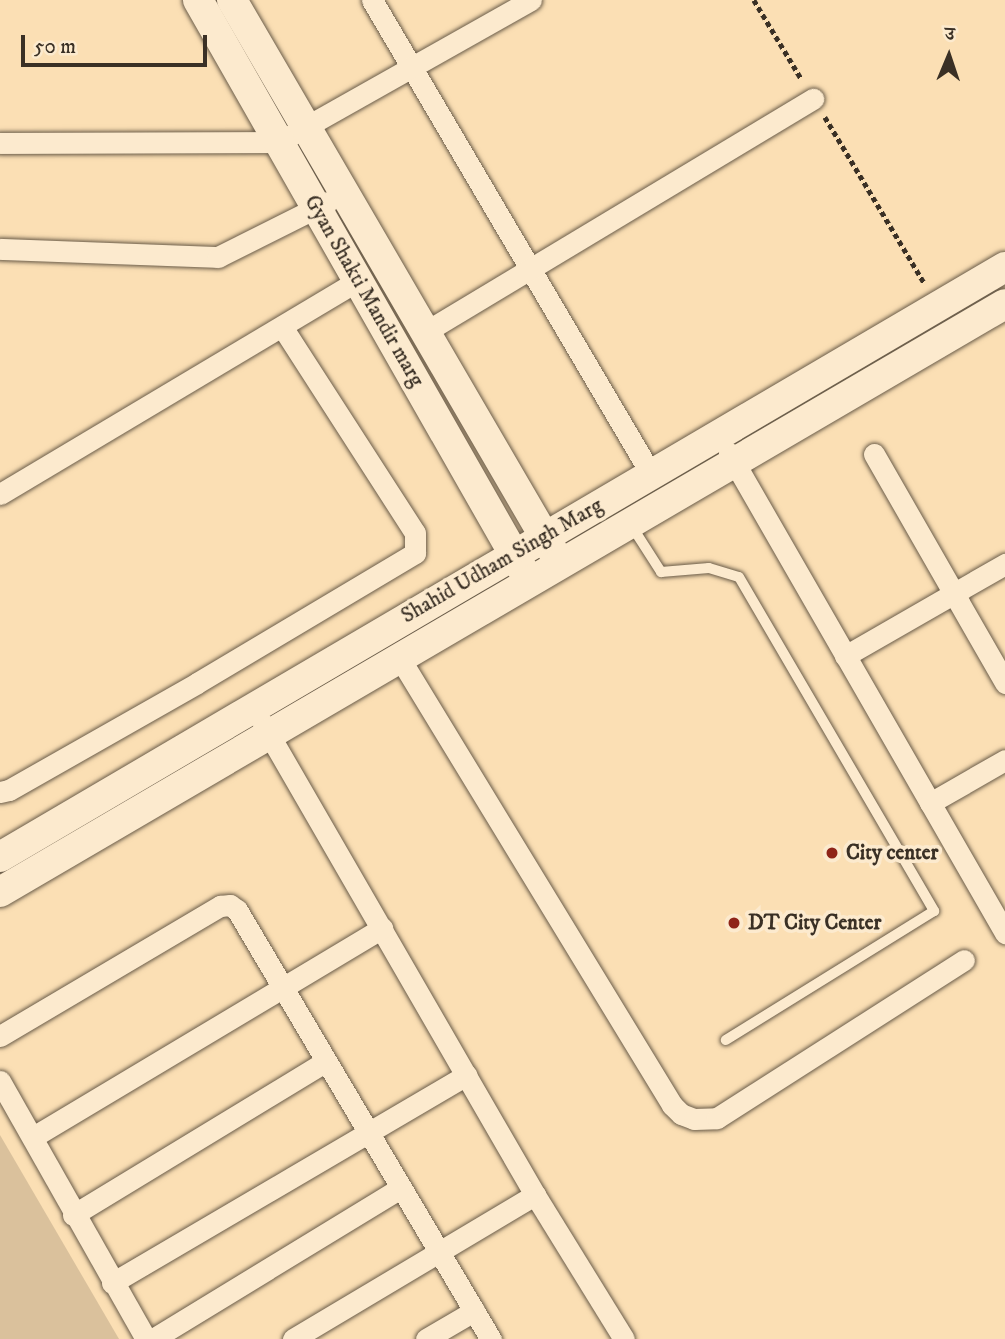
<!DOCTYPE html>
<meta charset="utf-8">
<style>
body{margin:0}
#map{position:relative;width:1005px;height:1339px;overflow:hidden;background:#fbdfb4;font-family:"IM FELL DW Pica","Noto Serif Devanagari",serif}
div>[style]{position:absolute}
.green>*{inset:0;background:#dac19c}
.path>*{height:4.5px;margin-top:-2.25px;transform-origin:0;background:repeating-linear-gradient(90deg,#3a3025 0 5px,transparent 0 8.5px)}
.roads{filter:drop-shadow(0 0 2px #6a5c49) drop-shadow(0 0 2px #6a5c49)}
.lane>*{height:10px;margin:-5px;padding:0 5px;transform-origin:5px;border-radius:5px;background:#fceace}
.street>*{height:21px;margin:-10.5px;padding:0 10.5px;transform-origin:10.5px;border-radius:10.5px;background:#fceace}
.secondary>*{height:30px;margin:-15px;padding:0 15px;transform-origin:15px;border-radius:15px;background:#fceace}
.dots>*{width:19px;height:19px;translate:-50% -50%;box-sizing:border-box;border:4px solid #fceace;border-radius:50%}
span{translate:-50% -50%;white-space:nowrap;text-align:center;line-height:1.15;-webkit-text-stroke:7px #fceace;paint-order:stroke}
.street-label{font-size:21px;color:#3a3025}
.poi-label{font-size:21px;color:#3a3025;font-weight:700}
.left{translate:0 -50%;text-align:left}
.north{position:absolute;left:914px;top:21px;width:70px;height:70px;-webkit-text-stroke:5px #fceace;paint-order:stroke;rotate:2deg;font-size:19px;font-weight:700;line-height:28px;text-align:center;color:#3a3025}
.north::after{content:'';display:block;margin:auto;width:24px;height:32px;background:#3a3025;clip-path:polygon(50% 0,100% 100%,50% 72%,0 100%)}
.scale{position:absolute;left:21px;top:35px;width:186px;height:32px;box-sizing:border-box;border:4px solid #3a3025;border-top:0;padding-left:9px;font-size:21px;line-height:24px;white-space:nowrap;color:#3a3025;-webkit-text-stroke:5px #fceace;paint-order:stroke}
</style>
<div id="map">
<div class="green">
<div style="clip-path:polygon(0 1135px,119px 1339px,0 1339px)"></div>
</div>
<div class="path">
<div style="left:754px;top:0;width:93px;rotate:59deg"></div>
<div style="left:825px;top:117px;width:195px;rotate:59.1deg"></div>
</div>
<div class="roads">
<div class="lane">
<div style="left:631px;top:525px;width:56px;rotate:57.4deg"></div>
<div style="left:661px;top:572px;width:48px;rotate:-4.8deg"></div>
<div style="left:709px;top:568px;width:31px;rotate:17deg"></div>
<div style="left:739px;top:577px;width:387px;rotate:59.7deg"></div>
<div style="left:934px;top:911px;width:245px;rotate:148.2deg"></div>
</div>
<div class="street">
<div style="left:372px;top:0;width:550px;rotate:59.52deg"></div>
<div style="left:0;top:143px;width:279px;rotate:-0.2deg"></div>
<div style="left:279px;top:142px;width:289px;rotate:-29.4deg"></div>
<div style="left:0;top:249px;width:218px;rotate:2.1deg"></div>
<div style="left:218px;top:257px;width:123px;rotate:-26.6deg"></div>
<div style="left:425px;top:332px;width:453px;rotate:-31deg"></div>
<div style="left:729px;top:453px;width:554px;rotate:60.1deg"></div>
<div style="left:874px;top:454px;width:264px;rotate:60.2deg"></div>
<div style="left:0;top:494px;width:417px;rotate:-30.8deg"></div>
<div style="left:845px;top:656px;width:185px;rotate:-29.9deg"></div>
<div style="left:399px;top:657px;width:525px;rotate:58.64deg"></div>
<div style="left:672px;top:1105px;width:13px;rotate:45deg"></div>
<div style="left:681px;top:1114px;width:14px;rotate:21deg"></div>
<div style="left:694px;top:1119px;width:23px;rotate:-2deg"></div>
<div style="left:717px;top:1118px;width:293px;rotate:-32.6deg"></div>
<div style="left:263px;top:724px;width:544px;rotate:59.99deg"></div>
<div style="left:535px;top:1195px;width:169px;rotate:58.3deg"></div>
<div style="left:0;top:792px;width:9px;rotate:-13deg"></div>
<div style="left:9px;top:790px;width:216px;rotate:-29.6deg"></div>
<div style="left:197px;top:683px;width:254px;rotate:-30.8deg"></div>
<div style="left:415px;top:553px;width:20px;rotate:-90deg"></div>
<div style="left:415px;top:533px;width:244px;rotate:-122.8deg"></div>
<div style="left:930px;top:803px;width:86px;rotate:-29.8deg"></div>
<div style="left:0;top:1036px;width:256px;rotate:-30.6deg"></div>
<div style="left:220px;top:906px;width:10px;rotate:-6deg"></div>
<div style="left:230px;top:905px;width:9px;rotate:36deg"></div>
<div style="left:237px;top:910px;width:499px;rotate:59.4deg"></div>
<div style="left:0;top:1081px;width:296px;rotate:60.5deg"></div>
<div style="left:33px;top:1137px;width:407px;rotate:-30.9deg"></div>
<div style="left:73px;top:1215px;width:296px;rotate:-31.3deg"></div>
<div style="left:112px;top:1283px;width:411px;rotate:-30.4deg"></div>
<div style="left:153px;top:1339px;width:289px;rotate:-31.4deg"></div>
<div style="left:293px;top:1339px;width:282px;rotate:-30.8deg"></div>
<div style="left:426px;top:1339px;width:56px;rotate:-30.3deg"></div>
</div>
<div class="secondary">
<div style="left:198px;top:0;width:658px;rotate:60.32deg"></div>
<div style="left:232px;top:0;width:640px;rotate:59.79deg"></div>
<div style="left:0;top:857px;width:1165px;rotate:-30.42deg"></div>
<div style="left:0;top:892px;width:1164px;rotate:-30.33deg"></div>
</div>
</div>
<div class="dots">
<div style="left:832px;top:853px;background:#8f2418"></div>
<div style="left:734px;top:923px;background:#8f2418"></div>
</div>
<div class="street-label">
<span style="left:364px;top:291px;rotate:60deg">Gyan Shakti Mandir marg</span>
<span style="left:502px;top:561px;rotate:-30deg">Shahid Udham Singh Marg</span>
</div>
<div class="poi-label">
<span class="left" style="left:846px;top:853px">City center</span>
<span class="left" style="left:748px;top:923px">DT City Center</span>
</div>
<div class="north">उ</div>
<div class="scale">50 m</div>
</div>
